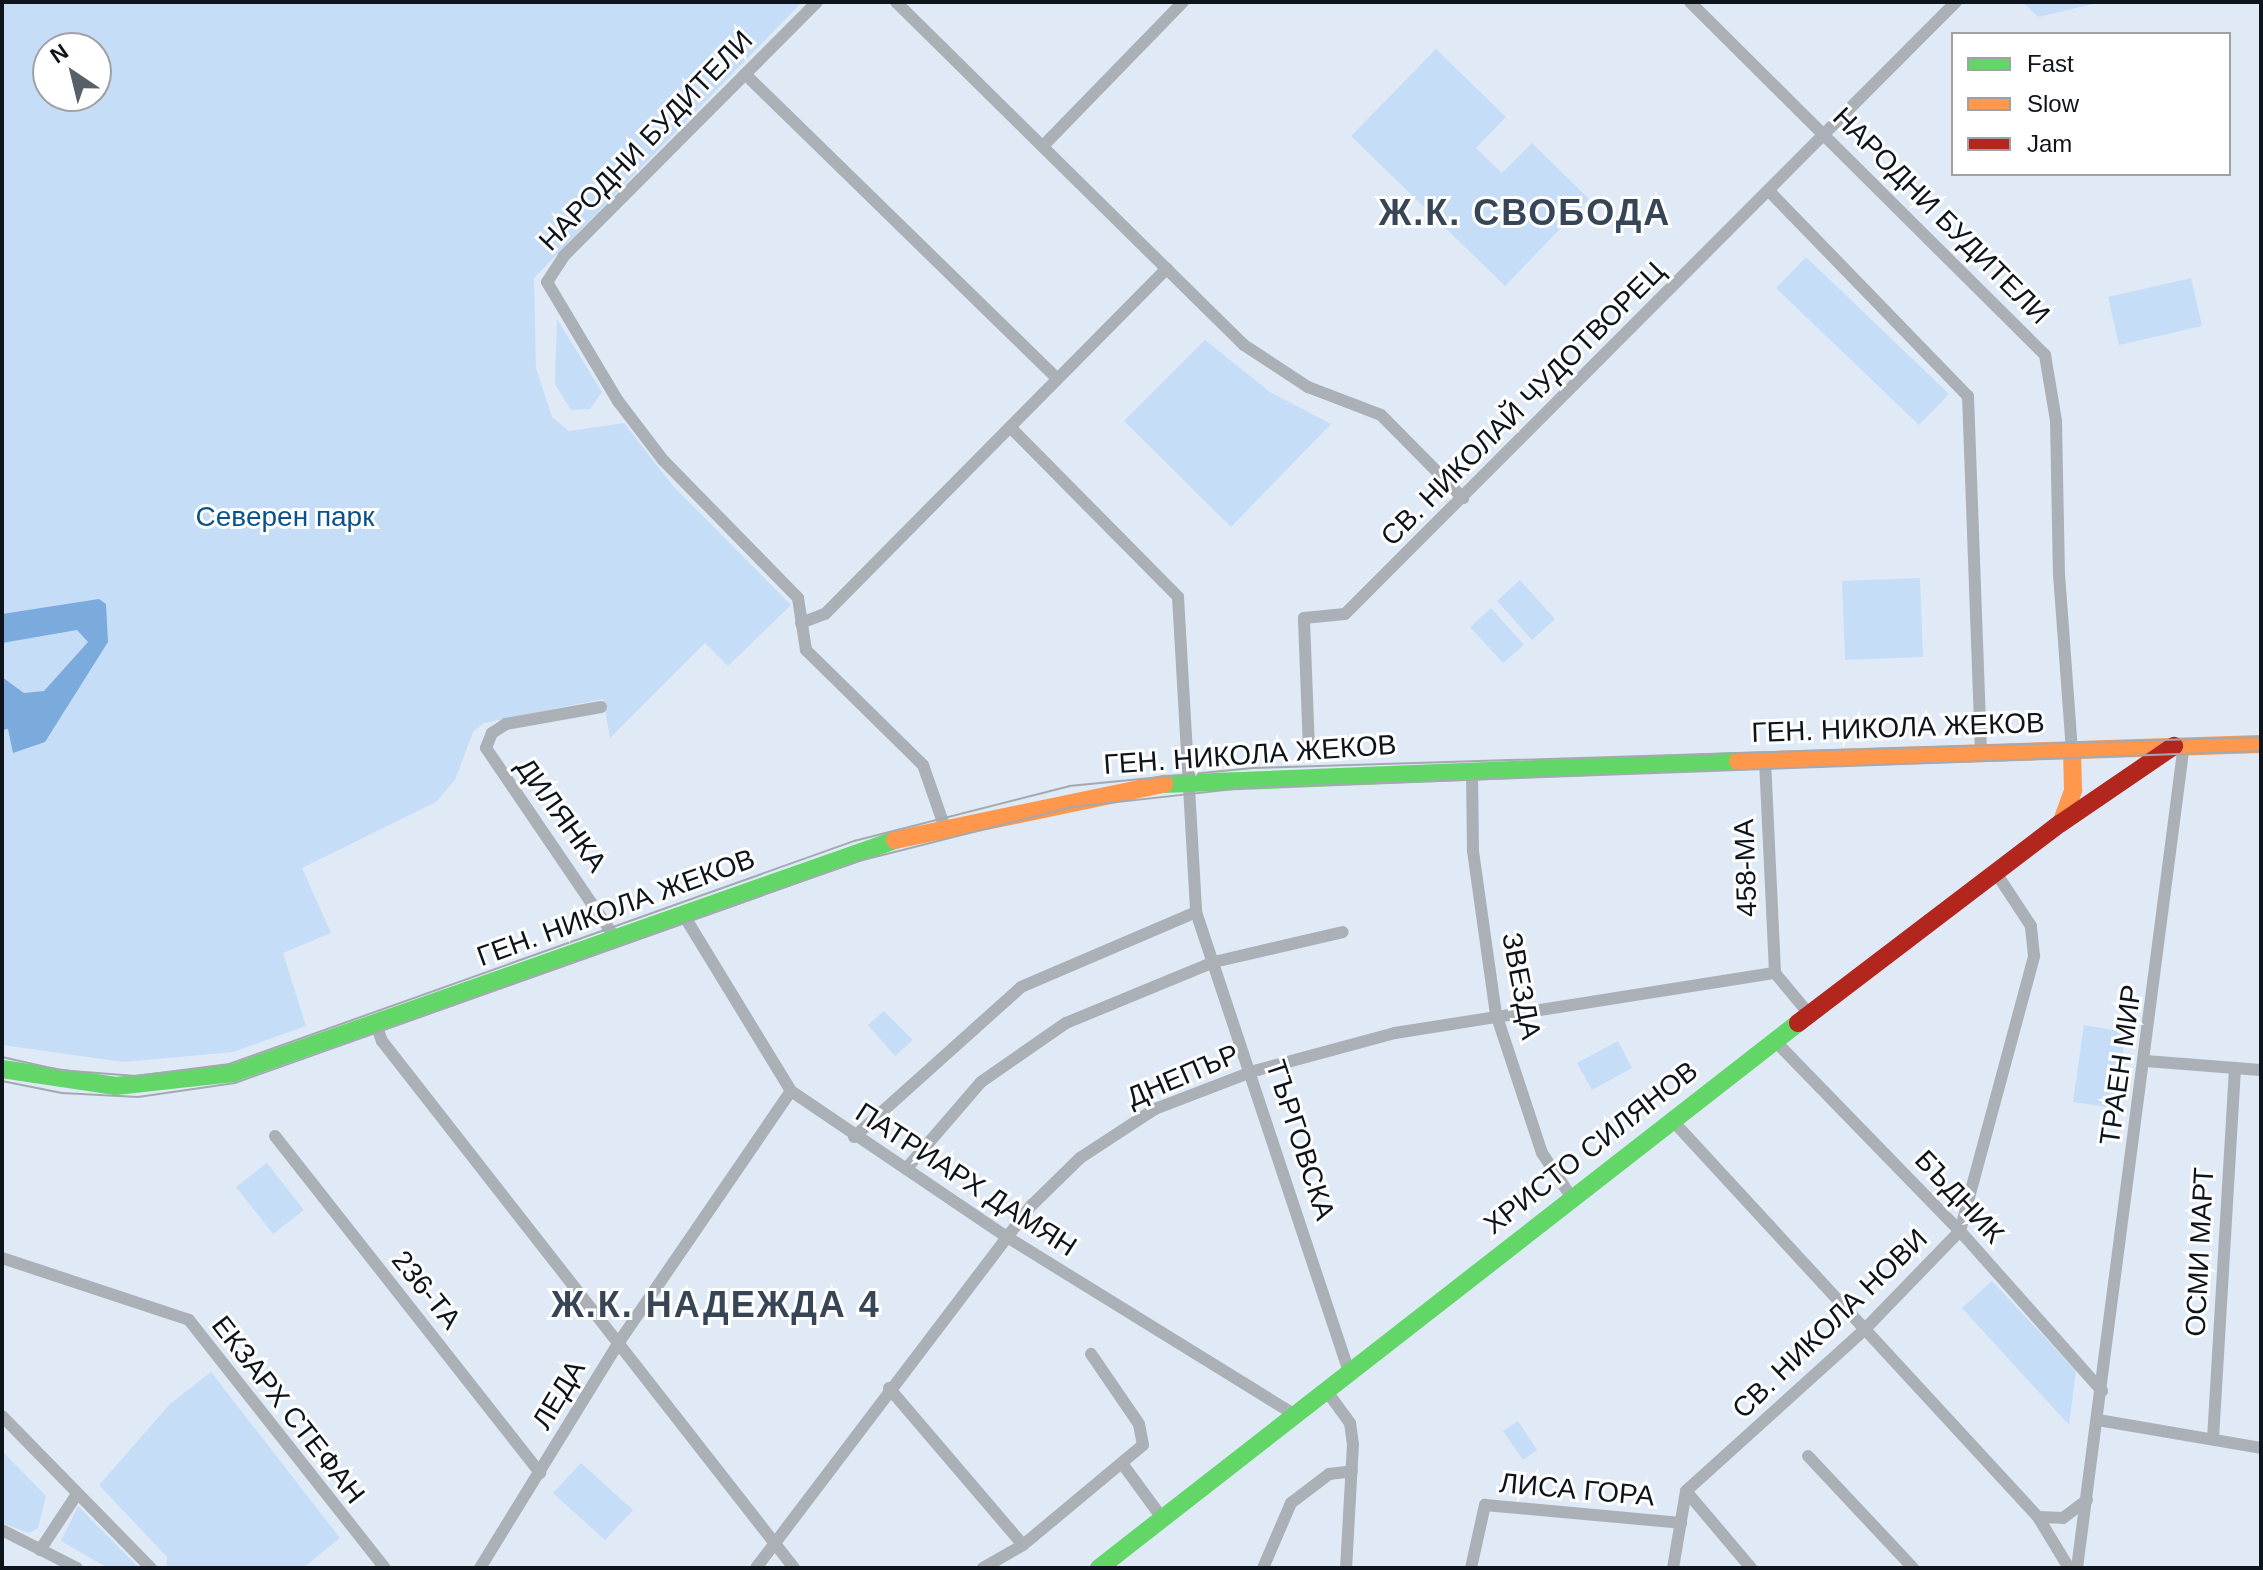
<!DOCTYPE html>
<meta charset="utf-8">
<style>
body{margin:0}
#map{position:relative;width:2263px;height:1570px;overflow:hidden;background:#dfeaf6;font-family:Arial,sans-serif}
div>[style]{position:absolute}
.green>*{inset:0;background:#c6ddf7}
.water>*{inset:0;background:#7baadc}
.street>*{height:12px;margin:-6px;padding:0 6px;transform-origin:6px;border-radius:6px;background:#abb0b6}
.fast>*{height:18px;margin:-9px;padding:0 9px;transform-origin:9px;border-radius:9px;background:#63d668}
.slow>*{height:18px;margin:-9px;padding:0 9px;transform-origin:9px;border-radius:9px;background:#ff974d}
.jam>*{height:18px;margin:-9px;padding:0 9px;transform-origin:9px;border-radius:9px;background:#b3261e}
.tram>*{height:2px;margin:-1px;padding:0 1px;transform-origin:1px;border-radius:1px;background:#a3a9b0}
span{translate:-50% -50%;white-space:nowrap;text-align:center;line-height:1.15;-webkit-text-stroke:6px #fff;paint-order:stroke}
.street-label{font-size:28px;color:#0e141c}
.park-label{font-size:28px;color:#0b518e}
.district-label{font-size:36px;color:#374657;font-weight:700;letter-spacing:2px}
.frame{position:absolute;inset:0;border:4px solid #0e141c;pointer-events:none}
.legend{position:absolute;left:1951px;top:32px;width:280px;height:144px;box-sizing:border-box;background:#fff;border:2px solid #9fa1a4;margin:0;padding:10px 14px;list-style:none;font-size:24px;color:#0e141c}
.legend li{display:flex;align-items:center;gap:16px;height:40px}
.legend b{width:40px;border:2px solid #9fa1a4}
.north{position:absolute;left:32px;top:32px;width:80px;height:80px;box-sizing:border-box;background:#fff;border:2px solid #9fa1a4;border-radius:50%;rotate:325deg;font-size:22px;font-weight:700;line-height:32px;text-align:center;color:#0e141c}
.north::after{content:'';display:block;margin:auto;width:28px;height:36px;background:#575f68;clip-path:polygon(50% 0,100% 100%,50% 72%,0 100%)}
</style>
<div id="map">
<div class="green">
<div style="clip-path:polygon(evenodd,2px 2px,802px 2px,534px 278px,536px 368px,552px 417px,569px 431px,624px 423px,673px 486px,791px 605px,728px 666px,705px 643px,610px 738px,603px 699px,484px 723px,473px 732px,455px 780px,436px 802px,302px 868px,331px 933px,283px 953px,306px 1026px,233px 1052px,124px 1062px,2px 1045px,2px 2px,48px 48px,96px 48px,96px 96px,48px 96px,48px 48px)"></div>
<div style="clip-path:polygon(2022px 2px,2101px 2px,2039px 17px)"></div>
<div style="clip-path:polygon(1436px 49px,1506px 117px,1476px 148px,1502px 173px,1532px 143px,1589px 199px,1505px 286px,1351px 136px)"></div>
<div style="clip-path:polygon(1806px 257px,1949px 394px,1919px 425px,1776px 288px)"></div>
<div style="clip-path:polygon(2191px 278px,2202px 326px,2119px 345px,2108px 297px)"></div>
<div style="clip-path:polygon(557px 319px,602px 392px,590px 409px,571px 410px,555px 384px)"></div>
<div style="clip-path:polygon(1205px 340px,1270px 392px,1331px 424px,1231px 527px,1124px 421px)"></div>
<div style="clip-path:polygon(1920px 578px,1923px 657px,1845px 660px,1842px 581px)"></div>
<div style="clip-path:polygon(1520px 580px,1555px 619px,1532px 640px,1497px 601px)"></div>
<div style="clip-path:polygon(1491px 608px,1524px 645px,1503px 663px,1470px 627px)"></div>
<div style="clip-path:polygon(884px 1011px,913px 1040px,895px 1056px,868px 1025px)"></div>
<div style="clip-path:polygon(2084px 1025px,2126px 1032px,2114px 1108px,2073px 1102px)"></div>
<div style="clip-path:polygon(1618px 1041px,1632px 1068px,1592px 1090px,1577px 1063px)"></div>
<div style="clip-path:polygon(267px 1163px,304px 1210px,273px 1234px,236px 1187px)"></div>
<div style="clip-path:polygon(1992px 1281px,2076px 1371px,2069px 1425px,1962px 1308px)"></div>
<div style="clip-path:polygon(211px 1372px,340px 1538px,303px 1568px,166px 1568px,167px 1557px,99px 1485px,171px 1403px)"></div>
<div style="clip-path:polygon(1518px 1421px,1537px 1450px,1523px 1460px,1503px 1431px)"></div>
<div style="clip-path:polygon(2px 1451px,46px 1496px,38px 1528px,29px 1533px,2px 1523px)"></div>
<div style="clip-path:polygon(581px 1463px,633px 1510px,605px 1540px,553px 1493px)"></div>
<div style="clip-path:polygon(78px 1506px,139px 1568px,108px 1568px,61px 1541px)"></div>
</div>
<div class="water">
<div style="clip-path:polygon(99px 599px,106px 604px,108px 642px,45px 742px,13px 753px,8px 729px,2px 730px,2px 677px,24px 693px,44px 691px,88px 642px,77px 630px,2px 643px,2px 614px)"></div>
</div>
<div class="street">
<div style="left:817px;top:2px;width:359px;rotate:134.9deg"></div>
<div style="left:564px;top:256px;width:31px;rotate:123deg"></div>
<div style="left:547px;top:282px;width:139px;rotate:59.2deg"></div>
<div style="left:618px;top:401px;width:74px;rotate:52.7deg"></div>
<div style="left:663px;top:460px;width:193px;rotate:45.6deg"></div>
<div style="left:798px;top:598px;width:53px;rotate:81.3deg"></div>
<div style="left:806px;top:650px;width:164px;rotate:44.5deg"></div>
<div style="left:923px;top:765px;width:64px;rotate:70.7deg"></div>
<div style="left:896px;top:2px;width:489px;rotate:44.6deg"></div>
<div style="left:1244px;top:345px;width:77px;rotate:33.3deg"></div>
<div style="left:1308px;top:387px;width:78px;rotate:21deg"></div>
<div style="left:1381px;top:415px;width:117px;rotate:45.3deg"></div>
<div style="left:1690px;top:2px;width:501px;rotate:44.84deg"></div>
<div style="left:2045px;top:355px;width:67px;rotate:80.5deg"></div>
<div style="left:2056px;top:421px;width:153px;rotate:88.9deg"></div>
<div style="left:2059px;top:574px;width:176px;rotate:85.8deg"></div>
<div style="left:745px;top:74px;width:436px;rotate:44.3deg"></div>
<div style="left:1043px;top:146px;width:201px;rotate:-45.8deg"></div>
<div style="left:1770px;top:192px;width:284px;rotate:45.9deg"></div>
<div style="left:1968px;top:396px;width:358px;rotate:87.9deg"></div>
<div style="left:1010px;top:427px;width:239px;rotate:45.3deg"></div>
<div style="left:1178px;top:597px;width:316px;rotate:86.7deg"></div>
<div style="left:1196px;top:912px;width:485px;rotate:71.6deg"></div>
<div style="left:801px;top:623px;width:26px;rotate:-21deg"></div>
<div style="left:825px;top:614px;width:486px;rotate:-45.3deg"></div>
<div style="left:601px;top:707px;width:97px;rotate:169.9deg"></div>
<div style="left:506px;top:724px;width:17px;rotate:147deg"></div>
<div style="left:492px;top:733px;width:16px;rotate:112deg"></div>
<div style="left:486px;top:748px;width:230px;rotate:55.8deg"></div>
<div style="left:1309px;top:750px;width:132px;rotate:-92.2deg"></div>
<div style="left:1304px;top:618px;width:41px;rotate:-5.6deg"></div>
<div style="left:1345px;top:614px;width:865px;rotate:-45.05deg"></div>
<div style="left:1765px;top:760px;width:213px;rotate:87.3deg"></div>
<div style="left:1472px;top:770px;width:81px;rotate:89.3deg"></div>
<div style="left:1473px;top:851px;width:165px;rotate:82deg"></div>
<div style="left:1496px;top:1014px;width:146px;rotate:71.7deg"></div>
<div style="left:1542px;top:1153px;width:54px;rotate:56.3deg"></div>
<div style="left:683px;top:914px;width:207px;rotate:58.6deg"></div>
<div style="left:791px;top:1091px;width:261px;rotate:34.1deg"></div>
<div style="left:1007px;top:1237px;width:339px;rotate:31.7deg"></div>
<div style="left:376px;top:1024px;width:18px;rotate:71deg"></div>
<div style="left:382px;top:1041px;width:669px;rotate:51.98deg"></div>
<div style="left:1775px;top:1041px;width:265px;rotate:45.8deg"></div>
<div style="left:1960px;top:1231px;width:214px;rotate:48.4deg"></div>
<div style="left:2146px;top:1061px;width:115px;rotate:4.5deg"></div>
<div style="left:1672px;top:1120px;width:540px;rotate:47.33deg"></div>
<div style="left:2038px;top:1517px;width:60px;rotate:58.7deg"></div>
<div style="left:275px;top:1136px;width:429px;rotate:51.8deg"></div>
<div style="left:854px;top:1137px;width:224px;rotate:-41.9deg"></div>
<div style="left:1021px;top:987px;width:190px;rotate:-23.2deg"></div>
<div style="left:906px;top:1169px;width:115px;rotate:-49.2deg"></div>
<div style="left:981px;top:1082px;width:103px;rotate:-34.8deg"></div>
<div style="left:1066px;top:1023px;width:160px;rotate:-22.4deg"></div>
<div style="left:1214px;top:962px;width:132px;rotate:-13.1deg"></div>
<div style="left:2px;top:1258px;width:197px;rotate:18.3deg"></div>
<div style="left:189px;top:1320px;width:316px;rotate:51.7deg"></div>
<div style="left:889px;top:1388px;width:206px;rotate:49.5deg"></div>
<div style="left:1326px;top:1390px;width:41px;rotate:54deg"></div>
<div style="left:1350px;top:1423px;width:21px;rotate:82deg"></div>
<div style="left:1353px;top:1444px;width:124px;rotate:93.2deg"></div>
<div style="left:2px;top:1416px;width:213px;rotate:45.6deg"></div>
<div style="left:2098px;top:1420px;width:165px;rotate:9.7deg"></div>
<div style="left:2213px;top:1439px;width:372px;rotate:-86.6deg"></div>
<div style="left:1808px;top:1456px;width:154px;rotate:46.8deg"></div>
<div style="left:1124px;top:1466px;width:64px;rotate:53.8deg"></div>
<div style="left:1686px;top:1491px;width:101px;rotate:49.8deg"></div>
<div style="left:2038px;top:1517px;width:25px;rotate:2deg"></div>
<div style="left:2063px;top:1518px;width:30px;rotate:-37deg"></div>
<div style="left:2px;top:1530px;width:84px;rotate:26.9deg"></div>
<div style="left:40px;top:1550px;width:67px;rotate:-56.5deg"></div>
<div style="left:480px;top:1568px;width:262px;rotate:-58.4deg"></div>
<div style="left:617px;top:1345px;width:308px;rotate:-55.6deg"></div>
<div style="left:756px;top:1568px;width:456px;rotate:-52.8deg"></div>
<div style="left:1032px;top:1205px;width:67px;rotate:-44.4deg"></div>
<div style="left:1080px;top:1158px;width:90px;rotate:-33.2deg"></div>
<div style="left:1155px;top:1109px;width:106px;rotate:-21deg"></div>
<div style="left:1254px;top:1071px;width:146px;rotate:-15.1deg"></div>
<div style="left:1395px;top:1033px;width:385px;rotate:-9deg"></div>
<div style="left:1775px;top:973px;width:55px;rotate:50.2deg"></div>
<div style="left:983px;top:1568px;width:46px;rotate:-29.9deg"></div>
<div style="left:1023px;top:1545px;width:156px;rotate:-39.8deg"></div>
<div style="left:1143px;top:1445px;width:21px;rotate:-101deg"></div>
<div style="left:1139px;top:1424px;width:85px;rotate:-124.4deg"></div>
<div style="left:1263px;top:1568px;width:71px;rotate:-66.7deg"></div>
<div style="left:1291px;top:1503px;width:48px;rotate:-37.3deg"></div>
<div style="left:1329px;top:1474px;width:23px;rotate:-7deg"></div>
<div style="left:1471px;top:1568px;width:65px;rotate:-77.5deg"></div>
<div style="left:1485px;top:1505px;width:197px;rotate:5.2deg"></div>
<div style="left:1673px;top:1568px;width:78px;rotate:-80.4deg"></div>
<div style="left:1686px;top:1491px;width:239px;rotate:-42.1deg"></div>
<div style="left:1863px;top:1331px;width:139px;rotate:-45.9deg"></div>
<div style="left:1960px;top:1231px;width:285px;rotate:-74.9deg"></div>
<div style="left:2034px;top:956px;width:30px;rotate:-96deg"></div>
<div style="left:2031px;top:926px;width:64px;rotate:-123.4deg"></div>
<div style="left:2077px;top:1568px;width:831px;rotate:-82.6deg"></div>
</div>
<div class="fast">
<div style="left:1164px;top:784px;width:574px;rotate:-2.29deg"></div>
<div style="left:2px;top:1069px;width:115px;rotate:8.5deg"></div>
<div style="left:116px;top:1086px;width:118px;rotate:-6.3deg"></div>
<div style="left:233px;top:1073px;width:702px;rotate:-19.39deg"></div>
<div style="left:1099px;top:1568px;width:886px;rotate:-37.94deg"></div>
</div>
<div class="slow">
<div style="left:1738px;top:761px;width:523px;rotate:-1.86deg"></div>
<div style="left:2062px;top:821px;width:33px;rotate:-70deg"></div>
<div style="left:2073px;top:790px;width:40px;rotate:-91.4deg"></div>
<div style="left:895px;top:840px;width:275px;rotate:-11.8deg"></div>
</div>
<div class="jam">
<div style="left:1798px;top:1023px;width:330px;rotate:-37.3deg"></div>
<div style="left:2061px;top:823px;width:137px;rotate:-34.3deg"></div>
</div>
<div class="tram">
<div style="left:2px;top:1057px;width:58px;rotate:12.8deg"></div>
<div style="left:59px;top:1070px;width:77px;rotate:4.5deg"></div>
<div style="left:136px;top:1076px;width:94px;rotate:-7.4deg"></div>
<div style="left:229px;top:1064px;width:664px;rotate:-19.64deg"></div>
<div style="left:854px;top:841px;width:222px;rotate:-14.3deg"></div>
<div style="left:1069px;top:786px;width:185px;rotate:-5.6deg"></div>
<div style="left:1253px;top:768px;width:1008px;rotate:-1.76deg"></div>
<div style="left:2px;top:1081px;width:61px;rotate:11.3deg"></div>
<div style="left:62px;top:1093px;width:76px;rotate:3deg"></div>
<div style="left:138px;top:1097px;width:98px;rotate:-8.2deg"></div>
<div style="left:235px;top:1083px;width:662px;rotate:-19.58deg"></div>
<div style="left:859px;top:861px;width:220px;rotate:-14.2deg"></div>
<div style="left:1072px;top:807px;width:172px;rotate:-6.3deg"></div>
<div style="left:1243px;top:788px;width:1019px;rotate:-2.08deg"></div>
</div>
<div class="street-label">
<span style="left:646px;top:141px;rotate:-46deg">НАРОДНИ БУДИТЕЛИ</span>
<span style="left:1941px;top:216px;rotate:45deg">НАРОДНИ БУДИТЕЛИ</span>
<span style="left:1523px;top:404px;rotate:-45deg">СВ. НИКОЛАЙ ЧУДОТВОРЕЦ</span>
<span style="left:1898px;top:728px;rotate:-2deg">ГЕН. НИКОЛА ЖЕКОВ</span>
<span style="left:1250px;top:755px;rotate:-4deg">ГЕН. НИКОЛА ЖЕКОВ</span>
<span style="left:561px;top:815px;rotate:54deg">ДИЛЯНКА</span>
<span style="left:1746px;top:868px;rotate:-92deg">458-МА</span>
<span style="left:616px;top:908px;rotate:-20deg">ГЕН. НИКОЛА ЖЕКОВ</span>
<span style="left:1521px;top:986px;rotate:79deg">ЗВЕЗДА</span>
<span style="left:2121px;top:1065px;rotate:-82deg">ТРАЕН МИР</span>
<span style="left:1183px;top:1076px;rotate:-23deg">ДНЕПЪР</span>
<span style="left:1300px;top:1140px;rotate:72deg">ТЪРГОВСКА</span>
<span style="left:1591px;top:1148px;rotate:-38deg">ХРИСТО СИЛЯНОВ</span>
<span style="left:966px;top:1180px;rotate:33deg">ПАТРИАРХ ДАМЯН</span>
<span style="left:1959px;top:1197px;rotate:47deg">БЪДНИК</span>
<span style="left:2200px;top:1252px;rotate:-87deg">ОСМИ МАРТ</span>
<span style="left:426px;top:1290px;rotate:51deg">236-ТА</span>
<span style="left:1830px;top:1324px;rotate:-44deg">СВ. НИКОЛА НОВИ</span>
<span style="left:559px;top:1395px;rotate:-59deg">ЛЕДА</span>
<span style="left:288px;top:1410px;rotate:52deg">ЕКЗАРХ СТЕФАН</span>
<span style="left:1577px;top:1490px;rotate:5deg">ЛИСА ГОРА</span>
</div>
<div class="park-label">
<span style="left:285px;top:517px">Северен парк</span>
</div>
<div class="district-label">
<span style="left:1525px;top:213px">Ж.К. СВОБОДА</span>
<span style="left:716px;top:1305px">Ж.К. НАДЕЖДА 4</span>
</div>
<div class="frame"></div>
<ul class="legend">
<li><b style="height:10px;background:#63d668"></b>Fast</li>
<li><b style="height:10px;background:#ff974d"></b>Slow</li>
<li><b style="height:10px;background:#b3261e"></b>Jam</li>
</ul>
<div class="north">N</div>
</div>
